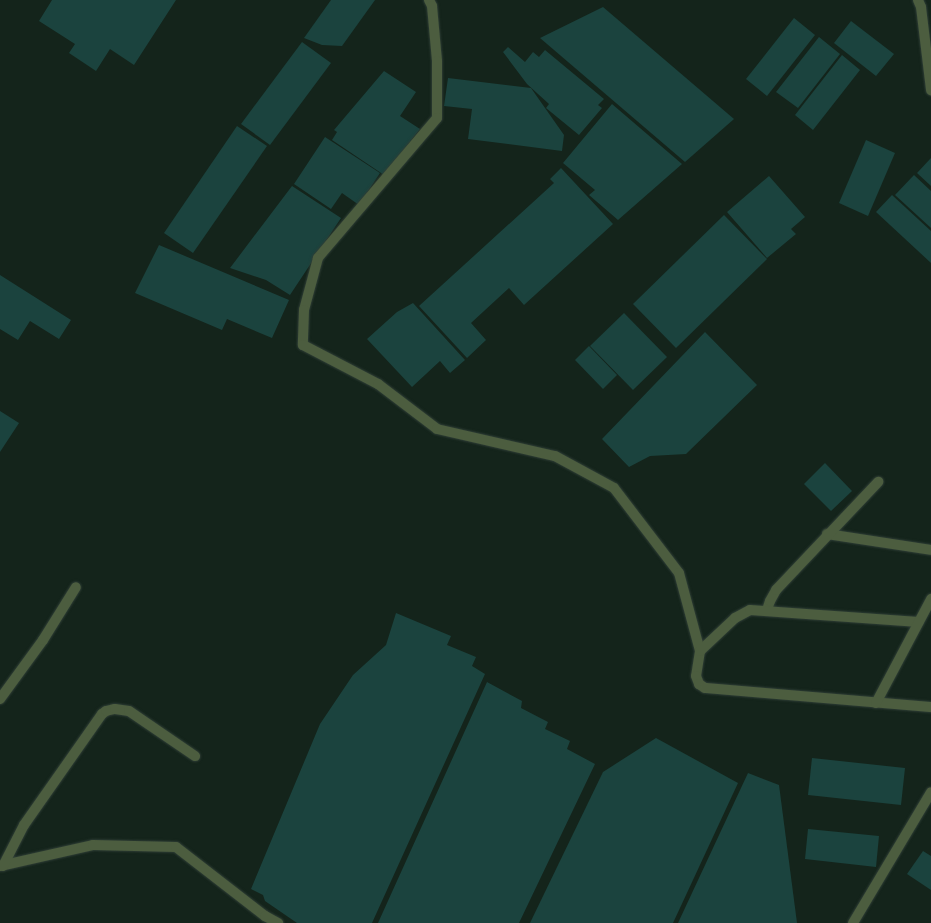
<!DOCTYPE html>
<style>
body{margin:0}
#map{position:relative;width:931px;height:923px;overflow:hidden;background:#14241b;font-family:Signika,sans-serif}
div>[style]{position:absolute}
.building>*{inset:0;background:#1b433e}
.roads{filter:drop-shadow(0 0 1px #2f3e36) drop-shadow(0 0 1px #2f3e36)}
.minor>*{height:10px;margin:-5px;padding:0 5px;transform-origin:5px;border-radius:5px;background:#4c5d3f}
span{translate:-50% -50%;white-space:nowrap;text-align:center;line-height:1.15;-webkit-text-stroke:3px #0b1a12;paint-order:stroke}
</style>
<div id="map">
<div class="building">
<div style="clip-path:polygon(52px 0,176px 0,134px 65px,110px 49px,96px 71px,69px 53px,75px 44px,39px 21px)"></div>
<div style="clip-path:polygon(331px 0,375px 0,342px 46px,322px 45px,304px 38px)"></div>
<div style="clip-path:polygon(603px 7px,734px 119px,685px 162px,540px 38px)"></div>
<div style="clip-path:polygon(794px 18px,815px 35px,767px 96px,746px 79px)"></div>
<div style="clip-path:polygon(851px 21px,894px 54px,876px 76px,834px 43px)"></div>
<div style="clip-path:polygon(819px 37px,840px 54px,798px 108px,776px 92px)"></div>
<div style="clip-path:polygon(302px 42px,331px 63px,270px 145px,241px 124px)"></div>
<div style="clip-path:polygon(508px 47px,525px 62px,533px 52px,539px 57px,545px 50px,604px 99px,598px 105px,602px 108px,579px 135px,546px 108px,549px 104px,527px 84px,503px 52px)"></div>
<div style="clip-path:polygon(842px 55px,860px 70px,813px 130px,795px 115px)"></div>
<div style="clip-path:polygon(384px 71px,416px 92px,400px 116px,420px 129px,384px 175px,332px 140px,337px 132px,334px 130px)"></div>
<div style="clip-path:polygon(448px 78px,531px 88px,564px 135px,562px 151px,468px 139px,472px 109px,444px 106px)"></div>
<div style="clip-path:polygon(612px 104px,682px 164px,618px 220px,589px 195px,595px 190px,563px 163px)"></div>
<div style="clip-path:polygon(237px 126px,267px 146px,193px 253px,164px 233px)"></div>
<div style="clip-path:polygon(325px 137px,380px 173px,359px 205px,342px 193px,331px 209px,294px 184px)"></div>
<div style="clip-path:polygon(866px 140px,895px 153px,868px 216px,839px 203px)"></div>
<div style="clip-path:polygon(931px 158px,931px 186px,917px 173px)"></div>
<div style="clip-path:polygon(561px 168px,613px 224px,524px 305px,509px 288px,471px 323px,486px 340px,467px 358px,419px 306px,554px 183px,550px 179px)"></div>
<div style="clip-path:polygon(914px 175px,931px 191px,931px 228px,895px 195px)"></div>
<div style="clip-path:polygon(769px 176px,805px 217px,791px 229px,796px 234px,767px 258px,727px 212px)"></div>
<div style="clip-path:polygon(292px 186px,341px 218px,290px 295px,266px 280px,230px 268px)"></div>
<div style="clip-path:polygon(892px 195px,931px 231px,931px 263px,876px 212px)"></div>
<div style="clip-path:polygon(724px 215px,767px 259px,676px 348px,633px 304px)"></div>
<div style="clip-path:polygon(159px 245px,289px 300px,272px 338px,227px 319px,222px 330px,135px 293px)"></div>
<div style="clip-path:polygon(0 275px,71px 320px,59px 339px,30px 321px,18px 340px,0 329px)"></div>
<div style="clip-path:polygon(413px 303px,465px 360px,450px 373px,440px 361px,412px 387px,367px 339px,397px 312px)"></div>
<div style="clip-path:polygon(624px 313px,667px 357px,633px 390px,590px 346px)"></div>
<div style="clip-path:polygon(705px 332px,757px 385px,686px 454px,650px 456px,629px 467px,602px 439px)"></div>
<div style="clip-path:polygon(589px 346px,617px 375px,603px 389px,575px 360px)"></div>
<div style="clip-path:polygon(0 411px,19px 423px,0 452px)"></div>
<div style="clip-path:polygon(825px 463px,852px 491px,831px 511px,804px 484px)"></div>
<div style="clip-path:polygon(396px 613px,451px 636px,447px 645px,476px 657px,472px 666px,485px 674px,372px 923px,297px 923px,265px 901px,263px 895px,251px 889px,320px 724px,353px 675px,386px 645px)"></div>
<div style="clip-path:polygon(487px 682px,522px 701px,521px 708px,548px 722px,545px 729px,570px 741px,567px 749px,595px 764px,519px 923px,378px 923px)"></div>
<div style="clip-path:polygon(656px 738px,738px 783px,673px 923px,530px 923px,603px 772px)"></div>
<div style="clip-path:polygon(812px 758px,905px 768px,901px 805px,808px 795px)"></div>
<div style="clip-path:polygon(748px 773px,779px 785px,797px 923px,678px 923px)"></div>
<div style="clip-path:polygon(808px 829px,879px 836px,876px 867px,805px 859px)"></div>
<div style="clip-path:polygon(923px 851px,931px 856px,931px 890px,907px 874px)"></div>
</div>
<div class="roads">
<div class="minor">
<div style="left:429px;top:0;width:7px;rotate:63deg"></div>
<div style="left:432px;top:6px;width:55px;rotate:84.8deg"></div>
<div style="left:437px;top:61px;width:57px;rotate:90deg"></div>
<div style="left:437px;top:118px;width:184px;rotate:130.4deg"></div>
<div style="left:318px;top:258px;width:54px;rotate:105.1deg"></div>
<div style="left:304px;top:310px;width:35px;rotate:92deg"></div>
<div style="left:303px;top:345px;width:85px;rotate:27.5deg"></div>
<div style="left:378px;top:384px;width:74px;rotate:37.3deg"></div>
<div style="left:437px;top:429px;width:121px;rotate:12.9deg"></div>
<div style="left:555px;top:456px;width:67px;rotate:28.5deg"></div>
<div style="left:614px;top:488px;width:107px;rotate:52.6deg"></div>
<div style="left:679px;top:573px;width:81px;rotate:74.9deg"></div>
<div style="left:700px;top:651px;width:25px;rotate:99deg"></div>
<div style="left:696px;top:676px;width:9px;rotate:69deg"></div>
<div style="left:699px;top:684px;width:7px;rotate:34deg"></div>
<div style="left:705px;top:688px;width:227px;rotate:4.8deg"></div>
<div style="left:918px;top:0;width:8px;rotate:67deg"></div>
<div style="left:921px;top:7px;width:84px;rotate:83.1deg"></div>
<div style="left:827px;top:534px;width:105px;rotate:8.7deg"></div>
<div style="left:767px;top:610px;width:9px;rotate:-72deg"></div>
<div style="left:770px;top:601px;width:13px;rotate:-61deg"></div>
<div style="left:776px;top:590px;width:149px;rotate:-46.6deg"></div>
<div style="left:700px;top:651px;width:48px;rotate:-43.3deg"></div>
<div style="left:735px;top:618px;width:17px;rotate:-28deg"></div>
<div style="left:750px;top:610px;width:169px;rotate:4.1deg"></div>
<div style="left:0;top:699px;width:73px;rotate:-53.9deg"></div>
<div style="left:43px;top:640px;width:62px;rotate:-58.1deg"></div>
<div style="left:876px;top:703px;width:118px;rotate:-62.1deg"></div>
<div style="left:0;top:866px;width:95px;rotate:-12.7deg"></div>
<div style="left:93px;top:845px;width:83px;rotate:1.4deg"></div>
<div style="left:176px;top:847px;width:113px;rotate:37.8deg"></div>
<div style="left:265px;top:916px;width:15px;rotate:28deg"></div>
<div style="left:3px;top:866px;width:46px;rotate:-62.9deg"></div>
<div style="left:24px;top:825px;width:136px;rotate:-54.9deg"></div>
<div style="left:102px;top:714px;width:5px;rotate:-37deg"></div>
<div style="left:106px;top:711px;width:9px;rotate:-13deg"></div>
<div style="left:115px;top:709px;width:14px;rotate:8deg"></div>
<div style="left:129px;top:711px;width:80px;rotate:34.3deg"></div>
<div style="left:853px;top:923px;width:152px;rotate:-59.2deg"></div>
</div>
</div>
</div>
